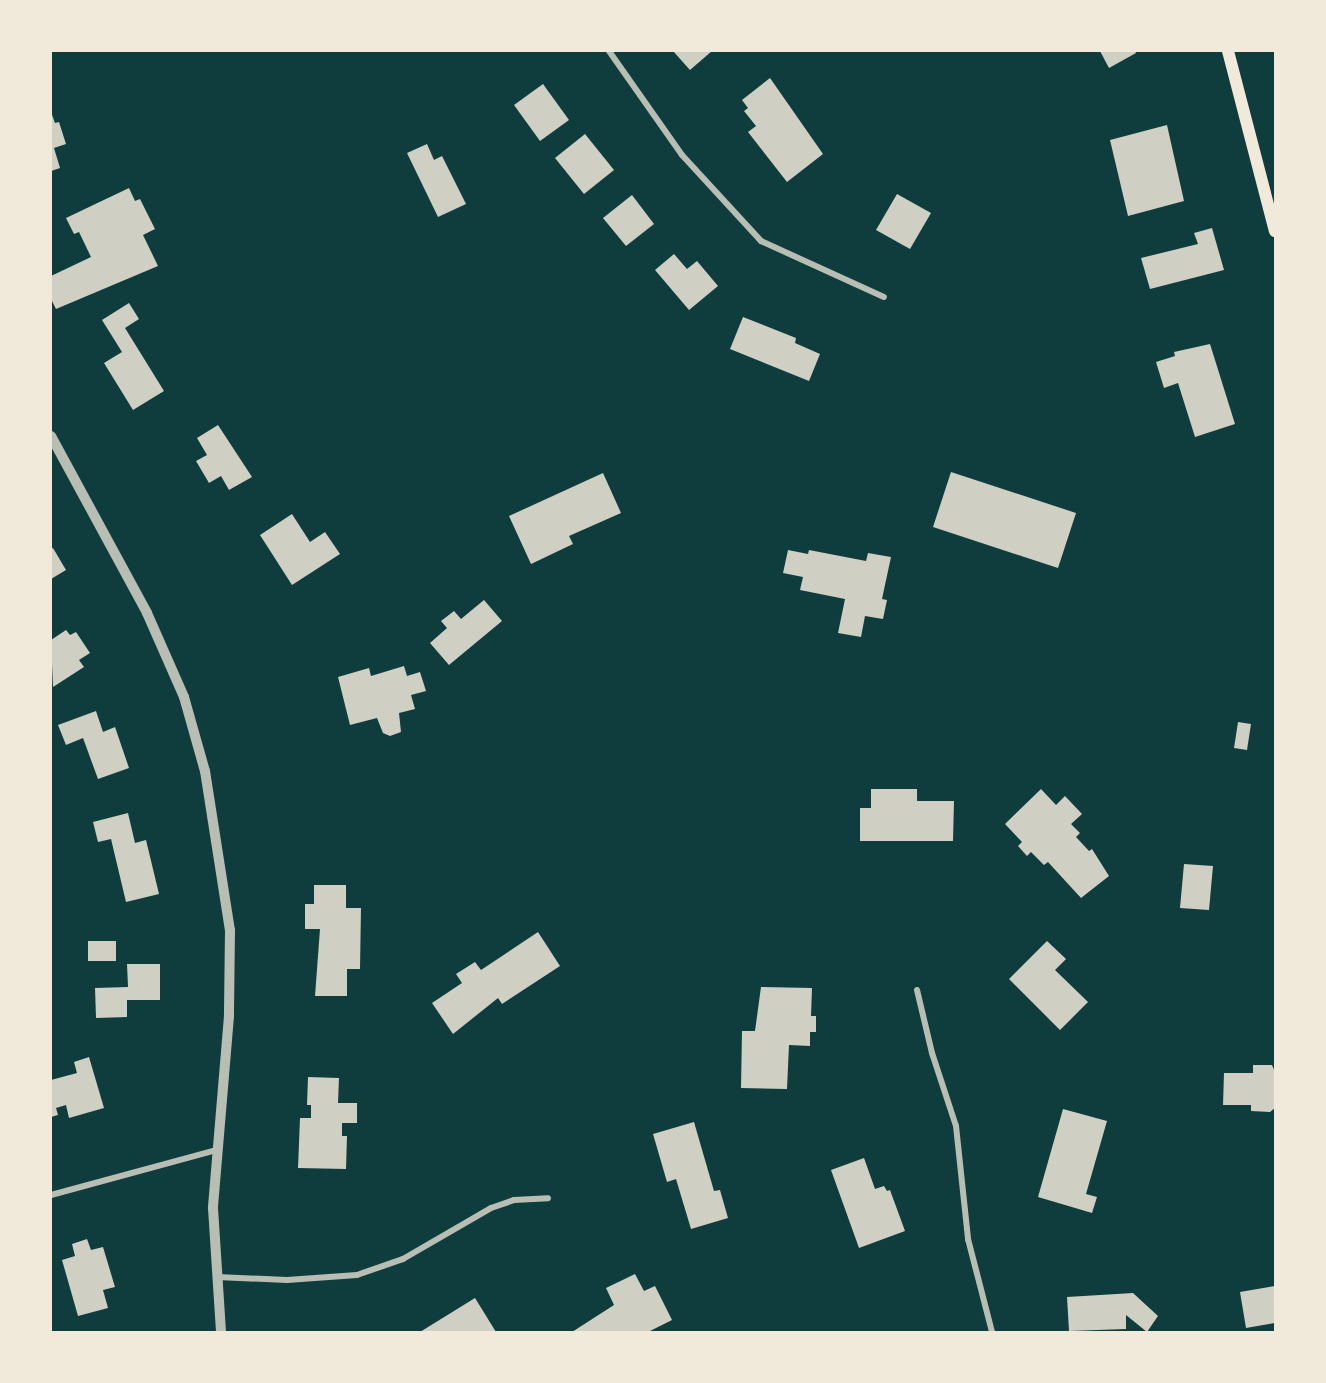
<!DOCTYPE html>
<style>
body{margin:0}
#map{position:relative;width:1326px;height:1383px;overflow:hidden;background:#0f3d3e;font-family:Jost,sans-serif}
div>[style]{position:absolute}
.building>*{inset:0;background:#cfcfc3}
.minor>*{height:6px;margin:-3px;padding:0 3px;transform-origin:3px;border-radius:3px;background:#b8beb3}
.tertiary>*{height:10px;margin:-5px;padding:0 5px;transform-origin:5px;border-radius:5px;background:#b8beb3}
.secondary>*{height:12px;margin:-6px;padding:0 6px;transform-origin:6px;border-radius:6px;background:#f1e9da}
span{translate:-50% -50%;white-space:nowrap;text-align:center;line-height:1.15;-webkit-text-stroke:6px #f1e9da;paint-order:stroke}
.frame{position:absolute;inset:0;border:52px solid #f1e9da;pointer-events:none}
</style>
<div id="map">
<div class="building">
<div style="clip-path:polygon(673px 51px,712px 51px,690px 70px)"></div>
<div style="clip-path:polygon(1100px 51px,1135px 51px,1136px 53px,1109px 68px)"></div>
<div style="clip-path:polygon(770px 78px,823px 154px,787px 182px,748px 132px,756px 126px,744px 111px,748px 108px,742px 100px)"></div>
<div style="clip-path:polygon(543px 84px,569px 120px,540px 141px,514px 105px)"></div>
<div style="clip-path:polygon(51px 112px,55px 123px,59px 122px,66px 144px,54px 148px,60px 168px,51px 171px)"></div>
<div style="clip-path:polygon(1167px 125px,1184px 201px,1128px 216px,1110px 140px)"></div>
<div style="clip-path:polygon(585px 134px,614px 170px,584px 194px,555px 158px)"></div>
<div style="clip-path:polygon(427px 144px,434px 160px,442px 156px,466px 204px,438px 217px,407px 153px)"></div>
<div style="clip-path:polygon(129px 188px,135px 201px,140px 199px,155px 229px,143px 235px,158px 266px,56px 309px,51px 299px,51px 276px,91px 257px,79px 232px,74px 234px,66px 218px)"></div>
<div style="clip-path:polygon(897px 194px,931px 213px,910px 249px,876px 230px)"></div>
<div style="clip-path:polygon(632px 195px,654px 224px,626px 246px,603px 218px)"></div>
<div style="clip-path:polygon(1212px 228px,1224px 270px,1150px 289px,1141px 258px,1198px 244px,1194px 233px)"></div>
<div style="clip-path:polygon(674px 254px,687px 269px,697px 261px,718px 286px,689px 310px,655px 270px)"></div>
<div style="clip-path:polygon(129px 303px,139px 319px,125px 328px,164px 391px,133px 410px,104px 363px,122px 352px,102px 320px)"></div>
<div style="clip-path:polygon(743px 317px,796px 338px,795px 343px,820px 354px,809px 381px,730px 349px)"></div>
<div style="clip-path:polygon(1210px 344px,1235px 424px,1195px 437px,1178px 383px,1164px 388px,1156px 362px,1175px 356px,1174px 352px)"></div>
<div style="clip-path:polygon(218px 425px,252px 477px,229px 490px,221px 476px,209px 483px,196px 461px,207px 455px,197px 438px)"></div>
<div style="clip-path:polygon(951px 472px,1076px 513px,1058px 568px,933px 527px)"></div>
<div style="clip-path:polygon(603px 473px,621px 513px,569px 536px,573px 544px,531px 564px,509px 516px)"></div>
<div style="clip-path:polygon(292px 514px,310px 542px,325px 532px,340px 554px,292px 585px,260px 535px)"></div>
<div style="clip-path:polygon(53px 548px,66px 570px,51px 579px,51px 549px)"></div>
<div style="clip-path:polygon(788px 550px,808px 554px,809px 550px,866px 561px,868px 553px,891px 557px,882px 599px,887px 600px,883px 619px,865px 616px,861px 637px,838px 633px,845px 599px,800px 590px,803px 577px,783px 573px)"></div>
<div style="clip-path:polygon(484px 600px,502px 621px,449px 665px,430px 643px,447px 628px,441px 621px,454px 611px,461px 619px)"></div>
<div style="clip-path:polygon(66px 630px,70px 635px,76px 632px,90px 653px,79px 660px,84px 667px,53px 687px,51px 640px)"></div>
<div style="clip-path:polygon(404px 666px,407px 676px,420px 672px,426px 691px,411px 695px,415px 709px,399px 713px,401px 732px,390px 736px,383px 733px,377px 718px,350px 725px,338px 677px,369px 668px,371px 676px)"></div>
<div style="clip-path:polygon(96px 711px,103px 732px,115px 727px,129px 768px,98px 779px,83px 738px,66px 745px,58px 725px)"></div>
<div style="clip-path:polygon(1238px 722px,1251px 724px,1247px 750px,1234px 748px)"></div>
<div style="clip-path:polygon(871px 789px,917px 789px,917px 801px,954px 801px,953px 841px,860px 841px,860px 808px,871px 808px)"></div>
<div style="clip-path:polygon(1041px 789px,1056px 805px,1065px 796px,1082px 814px,1071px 824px,1080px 833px,1076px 837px,1089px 851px,1092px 849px,1109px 876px,1081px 898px,1048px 862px,1044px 865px,1031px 852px,1027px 856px,1018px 846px,1022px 842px,1005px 824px)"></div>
<div style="clip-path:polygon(128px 813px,135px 843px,146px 840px,159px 894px,126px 902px,111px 839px,98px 842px,93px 822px)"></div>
<div style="clip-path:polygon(1184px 864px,1213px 866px,1209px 910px,1180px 908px)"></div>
<div style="clip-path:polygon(314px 885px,346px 885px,346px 908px,361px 908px,360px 969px,347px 969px,347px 996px,315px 996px,320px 929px,305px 929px,305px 904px,314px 904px)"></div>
<div style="clip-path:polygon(538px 932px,560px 966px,502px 1004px,498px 998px,453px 1034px,432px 1003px,462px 983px,456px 974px,475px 962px,481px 970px)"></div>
<div style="clip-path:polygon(88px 941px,116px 941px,116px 961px,88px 961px)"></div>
<div style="clip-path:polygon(1047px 941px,1066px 959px,1055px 970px,1088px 1002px,1060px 1030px,1009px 979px)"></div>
<div style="clip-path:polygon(127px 964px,160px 964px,160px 1000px,127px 1000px,127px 1017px,96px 1018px,95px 988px,128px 987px)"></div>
<div style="clip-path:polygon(761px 987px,812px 988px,811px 1016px,816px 1016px,816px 1032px,810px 1032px,810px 1046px,789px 1045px,787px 1089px,741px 1088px,742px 1031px,755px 1031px)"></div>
<div style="clip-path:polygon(89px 1057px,104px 1108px,69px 1118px,66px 1105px,56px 1108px,58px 1115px,51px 1117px,51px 1080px,77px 1073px,74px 1062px)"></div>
<div style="clip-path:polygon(1253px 1065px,1272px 1065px,1275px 1072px,1275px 1108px,1270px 1112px,1251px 1111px,1251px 1105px,1223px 1105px,1224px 1073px,1253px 1073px)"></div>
<div style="clip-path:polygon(308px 1077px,339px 1078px,338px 1103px,357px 1103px,357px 1123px,342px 1123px,342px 1136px,347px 1136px,346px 1169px,298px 1168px,300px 1118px,311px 1118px,311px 1105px,307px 1105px)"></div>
<div style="clip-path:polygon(1063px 1109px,1107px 1121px,1086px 1194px,1097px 1197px,1092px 1213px,1038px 1197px)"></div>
<div style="clip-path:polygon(694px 1122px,714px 1191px,720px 1190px,728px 1218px,691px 1229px,676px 1179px,667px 1182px,653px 1134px)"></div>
<div style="clip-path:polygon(864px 1158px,875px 1189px,884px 1186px,887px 1191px,890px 1190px,905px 1231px,859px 1248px,831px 1170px)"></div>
<div style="clip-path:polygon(87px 1239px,91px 1250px,103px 1247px,115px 1287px,103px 1290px,108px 1308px,78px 1316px,62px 1260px,75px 1256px,72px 1244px)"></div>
<div style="clip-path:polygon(635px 1274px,644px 1291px,655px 1286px,672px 1320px,648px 1332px,572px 1332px,614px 1305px,606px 1288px)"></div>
<div style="clip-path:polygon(1275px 1286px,1275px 1323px,1246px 1328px,1240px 1292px)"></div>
<div style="clip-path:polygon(1133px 1293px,1158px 1316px,1147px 1332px,1126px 1315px,1126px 1329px,1069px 1331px,1067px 1297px)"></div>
<div style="clip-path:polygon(475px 1298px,496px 1332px,420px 1332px)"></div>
</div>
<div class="minor">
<div style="left:609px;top:51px;width:127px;rotate:54.9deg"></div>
<div style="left:682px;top:155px;width:117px;rotate:47.4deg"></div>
<div style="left:761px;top:241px;width:135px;rotate:24.5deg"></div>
<div style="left:917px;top:990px;width:65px;rotate:76.6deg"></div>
<div style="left:932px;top:1053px;width:77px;rotate:71.8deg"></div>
<div style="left:956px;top:1126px;width:114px;rotate:83.9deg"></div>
<div style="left:968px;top:1239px;width:96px;rotate:75.5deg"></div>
<div style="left:51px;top:1195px;width:172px;rotate:-15.2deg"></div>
<div style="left:217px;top:1277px;width:70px;rotate:2.5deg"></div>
<div style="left:287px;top:1280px;width:70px;rotate:-4.1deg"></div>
<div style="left:357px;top:1275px;width:49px;rotate:-19.2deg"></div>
<div style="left:403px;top:1259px;width:102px;rotate:-30.1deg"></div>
<div style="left:491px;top:1208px;width:24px;rotate:-19deg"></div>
<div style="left:514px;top:1200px;width:34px;rotate:-3deg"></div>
</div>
<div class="tertiary">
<div style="left:51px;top:436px;width:201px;rotate:61.5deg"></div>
<div style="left:147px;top:613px;width:92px;rotate:66.2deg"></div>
<div style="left:184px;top:697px;width:77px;rotate:74.2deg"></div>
<div style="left:205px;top:771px;width:161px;rotate:81.1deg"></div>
<div style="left:230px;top:930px;width:86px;rotate:90.7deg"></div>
<div style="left:229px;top:1016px;width:193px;rotate:94.8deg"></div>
<div style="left:213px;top:1208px;width:124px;rotate:86.3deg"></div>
</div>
<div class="secondary">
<div style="left:1228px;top:51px;width:186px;rotate:75.4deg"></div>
</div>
<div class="frame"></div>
</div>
